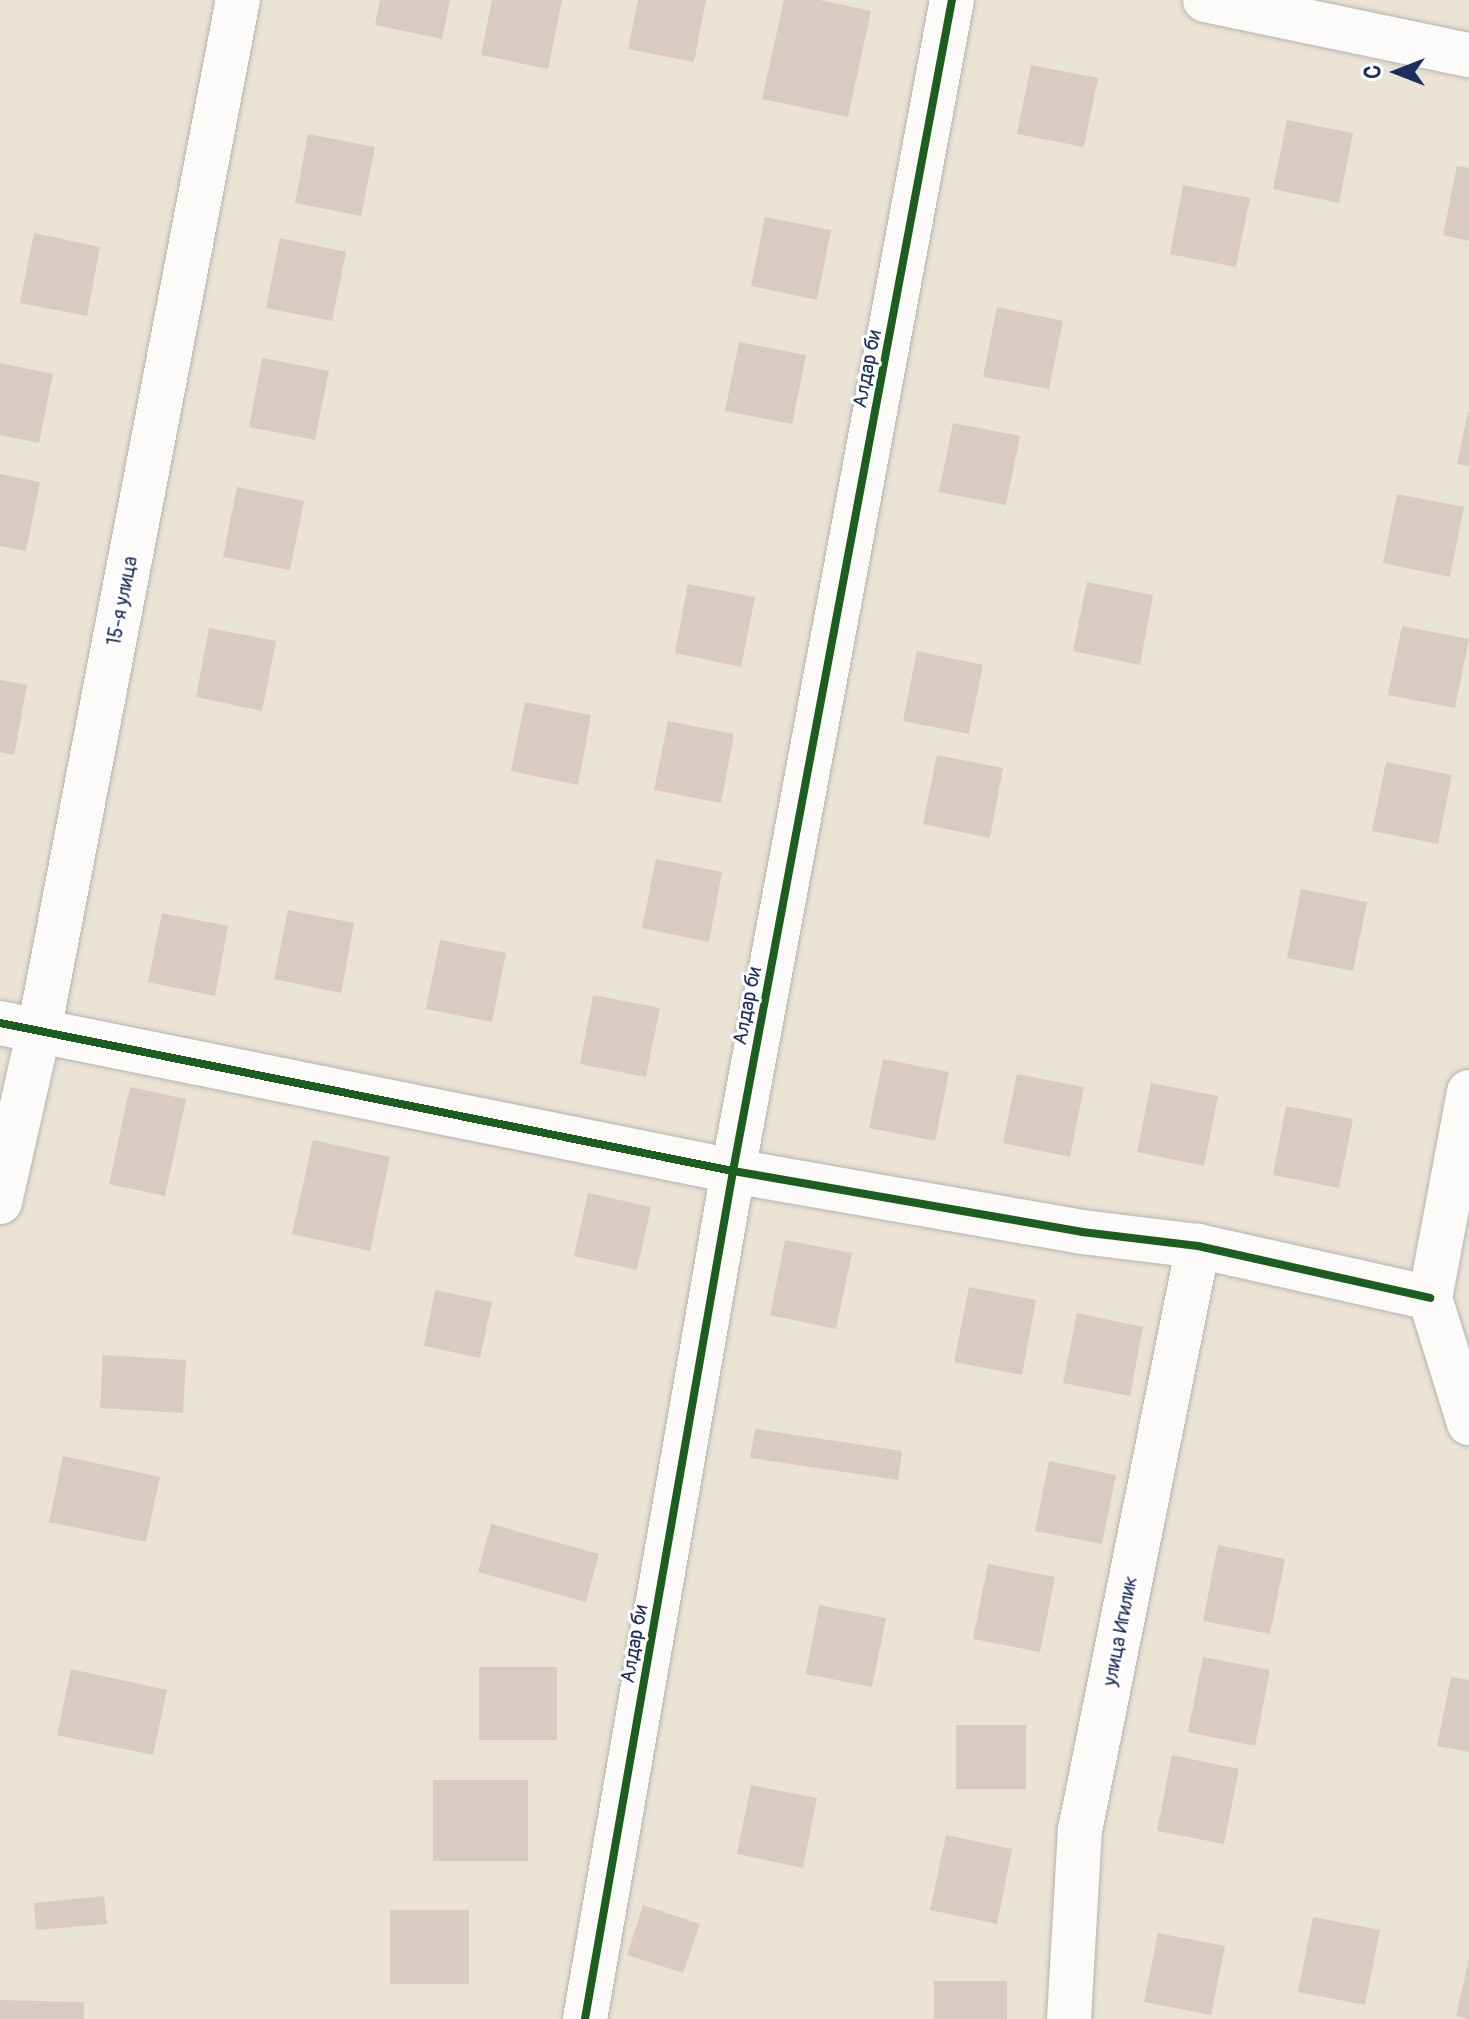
<!DOCTYPE html>
<meta charset="utf-8">
<style>
body{margin:0}
#map{position:relative;width:1469px;height:2019px;overflow:hidden;background:#ebe3d5;font-family:Pangolin,sans-serif}
div>[style]{position:absolute}
.building>*{inset:0;background:#d9cbc4}
.roads{filter:drop-shadow(0 0 2px #b7b4b0) drop-shadow(0 0 2px #b7b4b0)}
.minor>*{height:44px;margin:-22px;padding:0 22px;transform-origin:22px;border-radius:22px;background:#fcfbf9}
.cycleway>*{height:8px;margin:-4px;padding:0 4px;transform-origin:4px;border-radius:4px;background:#1b5e20}
span{translate:-50% -50%;white-space:nowrap;text-align:center;line-height:1.15;-webkit-text-stroke:6px #fff;paint-order:stroke}
.street-label{font-size:20px;color:#1b2f5e}
.north{position:absolute;left:1357px;top:32px;width:80px;height:80px;-webkit-text-stroke:6px #fff;paint-order:stroke;rotate:270deg;font-size:22px;font-weight:700;line-height:32px;text-align:center;color:#1b2f5e}
.north::after{content:'';display:block;margin:auto;width:28px;height:36px;background:#1b2f5e;clip-path:polygon(50% 0,100% 100%,50% 72%,0 100%)}
</style>
<div id="map">
<div class="building">
<div style="clip-path:polygon(380px 0,450px 0,442px 39px,375px 25px)"></div>
<div style="clip-path:polygon(492px 0,562px 0,548px 69px,481px 55px)"></div>
<div style="clip-path:polygon(638px 0,706px 0,694px 62px,628px 49px)"></div>
<div style="clip-path:polygon(784px 0,820px 0,871px 11px,848px 117px,762px 99px)"></div>
<div style="clip-path:polygon(1031px 65px,1098px 78px,1084px 147px,1017px 134px)"></div>
<div style="clip-path:polygon(1287px 120px,1353px 133px,1339px 203px,1273px 189px)"></div>
<div style="clip-path:polygon(308px 134px,375px 147px,361px 216px,295px 203px)"></div>
<div style="clip-path:polygon(1457px 166px,1469px 168px,1469px 241px,1443px 235px)"></div>
<div style="clip-path:polygon(1183px 185px,1250px 198px,1236px 267px,1170px 254px)"></div>
<div style="clip-path:polygon(765px 217px,831px 230px,817px 300px,751px 286px)"></div>
<div style="clip-path:polygon(34px 233px,100px 247px,87px 316px,20px 303px)"></div>
<div style="clip-path:polygon(280px 238px,346px 252px,332px 321px,266px 308px)"></div>
<div style="clip-path:polygon(997px 307px,1063px 321px,1049px 389px,983px 377px)"></div>
<div style="clip-path:polygon(739px 342px,806px 355px,792px 424px,725px 411px)"></div>
<div style="clip-path:polygon(262px 358px,329px 371px,315px 440px,249px 427px)"></div>
<div style="clip-path:polygon(0 363px,53px 374px,39px 443px,0 435px)"></div>
<div style="clip-path:polygon(1468px 412px,1469px 412px,1469px 466px,1457px 464px)"></div>
<div style="clip-path:polygon(953px 423px,1020px 436px,1006px 505px,939px 492px)"></div>
<div style="clip-path:polygon(0 474px,40px 482px,26px 551px,0 546px)"></div>
<div style="clip-path:polygon(237px 487px,304px 501px,290px 570px,223px 557px)"></div>
<div style="clip-path:polygon(1397px 494px,1464px 507px,1450px 577px,1383px 563px)"></div>
<div style="clip-path:polygon(1087px 582px,1153px 595px,1140px 665px,1073px 651px)"></div>
<div style="clip-path:polygon(688px 584px,755px 597px,741px 667px,675px 653px)"></div>
<div style="clip-path:polygon(1402px 626px,1469px 639px,1455px 708px,1388px 695px)"></div>
<div style="clip-path:polygon(209px 628px,276px 641px,262px 711px,196px 697px)"></div>
<div style="clip-path:polygon(917px 651px,983px 665px,969px 734px,903px 721px)"></div>
<div style="clip-path:polygon(0 680px,27px 685px,14px 755px,0 752px)"></div>
<div style="clip-path:polygon(525px 702px,591px 715px,578px 785px,511px 771px)"></div>
<div style="clip-path:polygon(668px 721px,734px 734px,721px 803px,654px 790px)"></div>
<div style="clip-path:polygon(937px 755px,1003px 768px,990px 838px,923px 824px)"></div>
<div style="clip-path:polygon(1386px 762px,1452px 775px,1438px 844px,1372px 831px)"></div>
<div style="clip-path:polygon(656px 859px,722px 872px,709px 942px,642px 928px)"></div>
<div style="clip-path:polygon(1301px 889px,1367px 902px,1353px 971px,1287px 958px)"></div>
<div style="clip-path:polygon(288px 910px,354px 923px,341px 993px,274px 979px)"></div>
<div style="clip-path:polygon(162px 913px,228px 926px,215px 996px,148px 982px)"></div>
<div style="clip-path:polygon(440px 940px,506px 953px,492px 1022px,426px 1009px)"></div>
<div style="clip-path:polygon(593px 995px,660px 1008px,646px 1077px,580px 1064px)"></div>
<div style="clip-path:polygon(883px 1059px,949px 1072px,935px 1141px,869px 1128px)"></div>
<div style="clip-path:polygon(1017px 1074px,1084px 1087px,1070px 1157px,1003px 1143px)"></div>
<div style="clip-path:polygon(1151px 1083px,1218px 1096px,1204px 1166px,1137px 1152px)"></div>
<div style="clip-path:polygon(130px 1087px,186px 1099px,165px 1196px,109px 1184px)"></div>
<div style="clip-path:polygon(1286px 1106px,1353px 1119px,1339px 1188px,1273px 1175px)"></div>
<div style="clip-path:polygon(313px 1140px,390px 1157px,370px 1251px,292px 1234px)"></div>
<div style="clip-path:polygon(588px 1193px,651px 1207px,637px 1270px,574px 1256px)"></div>
<div style="clip-path:polygon(785px 1240px,852px 1253px,836px 1329px,770px 1315px)"></div>
<div style="clip-path:polygon(969px 1287px,1036px 1300px,1022px 1375px,954px 1362px)"></div>
<div style="clip-path:polygon(435px 1290px,492px 1302px,480px 1358px,424px 1346px)"></div>
<div style="clip-path:polygon(1077px 1313px,1143px 1327px,1130px 1396px,1063px 1383px)"></div>
<div style="clip-path:polygon(103px 1355px,186px 1360px,183px 1413px,100px 1408px)"></div>
<div style="clip-path:polygon(755px 1429px,902px 1451px,898px 1480px,750px 1458px)"></div>
<div style="clip-path:polygon(63px 1456px,160px 1477px,146px 1542px,49px 1522px)"></div>
<div style="clip-path:polygon(1049px 1461px,1116px 1475px,1102px 1544px,1035px 1531px)"></div>
<div style="clip-path:polygon(491px 1524px,599px 1554px,586px 1602px,478px 1572px)"></div>
<div style="clip-path:polygon(1218px 1545px,1285px 1559px,1270px 1634px,1203px 1621px)"></div>
<div style="clip-path:polygon(988px 1564px,1055px 1577px,1040px 1652px,973px 1639px)"></div>
<div style="clip-path:polygon(819px 1605px,886px 1618px,872px 1687px,806px 1674px)"></div>
<div style="clip-path:polygon(1203px 1657px,1270px 1670px,1255px 1746px,1188px 1732px)"></div>
<div style="clip-path:polygon(479px 1667px,557px 1667px,557px 1740px,479px 1740px)"></div>
<div style="clip-path:polygon(71px 1669px,167px 1690px,153px 1755px,57px 1735px)"></div>
<div style="clip-path:polygon(1451px 1677px,1469px 1680px,1469px 1752px,1437px 1746px)"></div>
<div style="clip-path:polygon(956px 1725px,1026px 1725px,1026px 1789px,956px 1789px)"></div>
<div style="clip-path:polygon(1172px 1755px,1239px 1769px,1224px 1844px,1157px 1831px)"></div>
<div style="clip-path:polygon(433px 1780px,528px 1780px,528px 1861px,433px 1861px)"></div>
<div style="clip-path:polygon(751px 1785px,817px 1798px,803px 1868px,737px 1854px)"></div>
<div style="clip-path:polygon(946px 1835px,1012px 1849px,997px 1924px,930px 1910px)"></div>
<div style="clip-path:polygon(104px 1896px,107px 1924px,36px 1930px,34px 1903px)"></div>
<div style="clip-path:polygon(643px 1905px,700px 1924px,683px 1973px,627px 1955px)"></div>
<div style="clip-path:polygon(390px 1910px,469px 1910px,469px 1984px,390px 1984px)"></div>
<div style="clip-path:polygon(1313px 1917px,1380px 1930px,1365px 2005px,1298px 1992px)"></div>
<div style="clip-path:polygon(1158px 1933px,1225px 1946px,1211px 2015px,1144px 2002px)"></div>
<div style="clip-path:polygon(1469px 1959px,1469px 2019px,1456px 2016px)"></div>
<div style="clip-path:polygon(934px 1981px,1007px 1981px,1007px 2019px,934px 2019px)"></div>
<div style="clip-path:polygon(0 2000px,84px 2002px,84px 2019px,0 2019px)"></div>
</div>
<div class="roads">
<div class="minor">
<div style="left:1205px;top:0;width:270px;rotate:11.8deg"></div>
<div style="left:0;top:1023px;width:748px;rotate:11.42deg"></div>
<div style="left:733px;top:1171px;width:354px;rotate:9.9deg"></div>
<div style="left:1082px;top:1232px;width:117px;rotate:6.9deg"></div>
<div style="left:1198px;top:1246px;width:238px;rotate:12.6deg"></div>
<div style="left:1469px;top:1092px;width:210px;rotate:100.7deg"></div>
<div style="left:1430px;top:1298px;width:131px;rotate:72.7deg"></div>
<div style="left:0;top:1202px;width:175px;rotate:-77.2deg"></div>
<div style="left:39px;top:1031px;width:1050px;rotate:-79.08deg"></div>
<div style="left:585px;top:2019px;width:861px;rotate:-80.1deg"></div>
<div style="left:733px;top:1171px;width:1191px;rotate:-79.41deg"></div>
<div style="left:1069px;top:2019px;width:189px;rotate:-86.7deg"></div>
<div style="left:1080px;top:1830px;width:596px;rotate:-78.58deg"></div>
</div>
</div>
<div class="cycleway">
<div style="left:0;top:1023px;width:748px;rotate:11.42deg"></div>
<div style="left:733px;top:1171px;width:354px;rotate:9.9deg"></div>
<div style="left:1082px;top:1232px;width:117px;rotate:6.9deg"></div>
<div style="left:1198px;top:1246px;width:238px;rotate:12.6deg"></div>
<div style="left:585px;top:2019px;width:861px;rotate:-80.1deg"></div>
<div style="left:733px;top:1171px;width:1191px;rotate:-79.41deg"></div>
</div>
<div class="street-label">
<span style="left:867px;top:369px;rotate:-79deg">Алдар би</span>
<span style="left:122px;top:601px;rotate:-79deg">15-я улица</span>
<span style="left:747px;top:1006px;rotate:-79deg">Алдар би</span>
<span style="left:1120px;top:1631px;rotate:-79deg">улица Игилик</span>
<span style="left:634px;top:1644px;rotate:-80deg">Алдар би</span>
</div>
<div class="north">С</div>
</div>
